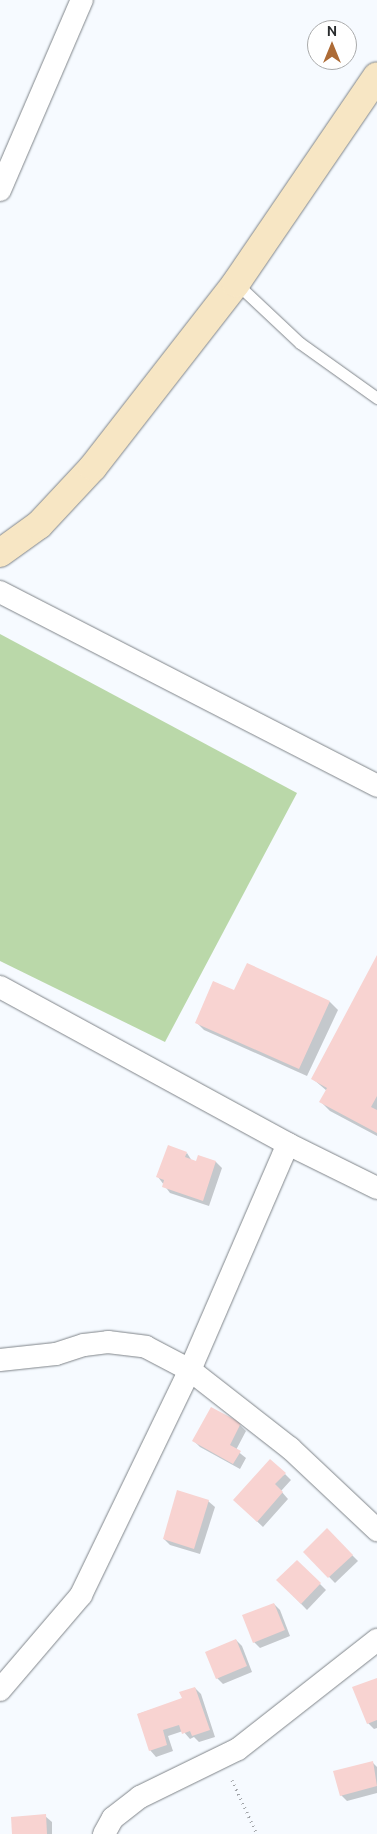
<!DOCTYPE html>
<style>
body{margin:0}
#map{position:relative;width:377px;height:1834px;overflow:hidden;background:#f6faff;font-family:Ubuntu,sans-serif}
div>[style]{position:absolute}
.green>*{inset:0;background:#bad8a9}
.shadow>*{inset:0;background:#0003}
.building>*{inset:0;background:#f8d3d1}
.path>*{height:3px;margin-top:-1.5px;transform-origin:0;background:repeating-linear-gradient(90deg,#a1a4a8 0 1px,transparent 0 5px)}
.roads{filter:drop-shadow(0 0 1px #7f8489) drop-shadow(0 0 1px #7f8489)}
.lane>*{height:11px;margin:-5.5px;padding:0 5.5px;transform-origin:5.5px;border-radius:5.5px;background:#fff}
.street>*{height:22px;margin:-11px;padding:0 11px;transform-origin:11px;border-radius:11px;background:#fff}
.secondary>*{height:28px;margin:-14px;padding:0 14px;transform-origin:14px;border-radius:14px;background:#f7e6c4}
span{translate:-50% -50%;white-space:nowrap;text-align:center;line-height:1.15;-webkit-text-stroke:4.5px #fff;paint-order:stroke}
.north{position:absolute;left:307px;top:20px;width:50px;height:50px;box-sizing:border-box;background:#fff;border:1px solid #a9aaab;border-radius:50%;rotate:0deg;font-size:14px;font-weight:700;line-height:20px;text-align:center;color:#292b2d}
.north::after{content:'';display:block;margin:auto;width:18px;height:22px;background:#ad6b36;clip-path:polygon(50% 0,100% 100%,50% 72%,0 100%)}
</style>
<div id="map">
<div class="green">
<div style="clip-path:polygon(0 634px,297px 793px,165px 1042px,0 961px)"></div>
</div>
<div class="shadow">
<div style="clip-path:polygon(377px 957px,377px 1136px,330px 1111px,321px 1102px,327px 1091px,313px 1079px)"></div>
<div style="clip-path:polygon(235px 992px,330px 1002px,338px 1010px,307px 1076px,204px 1030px,196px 1022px)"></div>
<div style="clip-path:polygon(187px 1153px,192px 1161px,216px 1162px,222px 1168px,209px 1206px,170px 1193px,158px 1177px)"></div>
<div style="clip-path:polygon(212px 1409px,240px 1425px,246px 1431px,236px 1450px,246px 1458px,240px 1469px,200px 1447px,194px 1441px)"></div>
<div style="clip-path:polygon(285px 1474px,291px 1480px,281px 1491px,288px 1499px,263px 1527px,241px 1506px)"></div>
<div style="clip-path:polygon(208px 1501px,215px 1507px,200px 1554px,170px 1545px,164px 1539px)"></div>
<div style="clip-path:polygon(327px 1530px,358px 1561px,335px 1583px,305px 1552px)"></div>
<div style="clip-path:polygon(297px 1561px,326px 1590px,307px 1610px,278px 1580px)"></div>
<div style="clip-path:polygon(274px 1604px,280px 1610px,290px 1636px,260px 1648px,254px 1642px)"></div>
<div style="clip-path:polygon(236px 1640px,242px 1646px,252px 1672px,223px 1684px,217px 1678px)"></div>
<div style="clip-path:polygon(377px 1679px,377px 1728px,374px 1729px,368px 1723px)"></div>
<div style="clip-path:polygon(195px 1688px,201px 1694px,215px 1737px,199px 1742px,194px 1737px,190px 1739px,183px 1731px,168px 1736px,173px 1751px,156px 1757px,150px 1750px,138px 1714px,183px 1699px)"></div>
<div style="clip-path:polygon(372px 1762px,377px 1767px,377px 1793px,347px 1801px,341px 1795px)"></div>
<div style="clip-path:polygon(45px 1816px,52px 1822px,52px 1834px,13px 1834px)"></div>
</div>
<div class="building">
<div style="clip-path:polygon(377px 955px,377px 1096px,371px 1107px,377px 1110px,377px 1133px,319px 1102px,327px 1088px,311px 1079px)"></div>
<div style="clip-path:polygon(247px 963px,330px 1001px,299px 1069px,195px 1023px,213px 981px,234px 990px)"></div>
<div style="clip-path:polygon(168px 1145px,187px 1152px,185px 1157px,196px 1161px,198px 1155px,216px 1161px,203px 1201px,162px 1187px,164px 1180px,156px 1177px)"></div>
<div style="clip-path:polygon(211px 1407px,241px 1423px,230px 1445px,241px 1451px,233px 1464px,192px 1441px)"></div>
<div style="clip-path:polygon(270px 1459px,286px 1473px,275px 1484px,283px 1492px,257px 1522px,233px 1500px)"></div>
<div style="clip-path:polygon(177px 1490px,209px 1500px,194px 1549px,163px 1539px)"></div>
<div style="clip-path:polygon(327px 1528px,353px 1555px,328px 1578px,303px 1552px)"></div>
<div style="clip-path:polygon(297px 1560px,321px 1583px,301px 1604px,276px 1580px)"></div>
<div style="clip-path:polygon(274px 1603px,285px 1630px,253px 1643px,242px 1615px)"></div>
<div style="clip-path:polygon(236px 1639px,247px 1666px,216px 1679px,205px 1652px)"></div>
<div style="clip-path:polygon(377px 1678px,377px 1720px,367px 1724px,352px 1687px)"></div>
<div style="clip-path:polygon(195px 1687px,210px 1730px,192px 1736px,190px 1731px,182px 1734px,179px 1725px,163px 1730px,167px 1745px,149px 1751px,137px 1714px,182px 1698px,179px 1692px)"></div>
<div style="clip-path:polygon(373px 1761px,377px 1786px,340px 1796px,333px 1771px)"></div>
<div style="clip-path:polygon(46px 1814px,47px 1834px,12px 1834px,11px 1817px)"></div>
</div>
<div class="path">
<div style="left:232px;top:1780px;width:60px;rotate:65.2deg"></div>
</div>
<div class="roads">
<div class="lane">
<div style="left:236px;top:283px;width:88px;rotate:43.2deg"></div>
<div style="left:300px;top:343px;width:95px;rotate:35.5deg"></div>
</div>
<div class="street">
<div style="left:0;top:190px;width:207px;rotate:-66.7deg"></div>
<div style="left:0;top:592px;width:424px;rotate:27.2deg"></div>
<div style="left:0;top:987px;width:328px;rotate:28.6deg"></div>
<div style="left:288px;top:1144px;width:99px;rotate:26.3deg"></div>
<div style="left:0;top:1360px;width:56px;rotate:-6.1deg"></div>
<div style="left:56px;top:1354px;width:29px;rotate:-18deg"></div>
<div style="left:84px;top:1345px;width:24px;rotate:-7deg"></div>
<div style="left:108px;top:1342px;width:38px;rotate:7deg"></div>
<div style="left:146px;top:1347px;width:50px;rotate:27.6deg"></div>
<div style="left:190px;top:1370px;width:127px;rotate:38deg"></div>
<div style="left:290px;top:1448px;width:120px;rotate:43.3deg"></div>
<div style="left:0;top:1690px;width:125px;rotate:-49.5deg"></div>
<div style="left:81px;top:1595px;width:250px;rotate:-64.2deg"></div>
<div style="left:190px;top:1370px;width:246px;rotate:-66.6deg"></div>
<div style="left:104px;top:1834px;width:18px;rotate:-61deg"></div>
<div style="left:113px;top:1818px;width:34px;rotate:-38deg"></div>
<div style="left:140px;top:1797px;width:109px;rotate:-26.1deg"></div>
<div style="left:238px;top:1749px;width:177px;rotate:-38.1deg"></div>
</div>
<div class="secondary">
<div style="left:0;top:553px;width:48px;rotate:-35.7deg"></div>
<div style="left:39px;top:525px;width:79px;rotate:-47deg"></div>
<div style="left:93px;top:467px;width:233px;rotate:-52.1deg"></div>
<div style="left:236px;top:283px;width:250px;rotate:-55.7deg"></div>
</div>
</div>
<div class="north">N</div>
</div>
